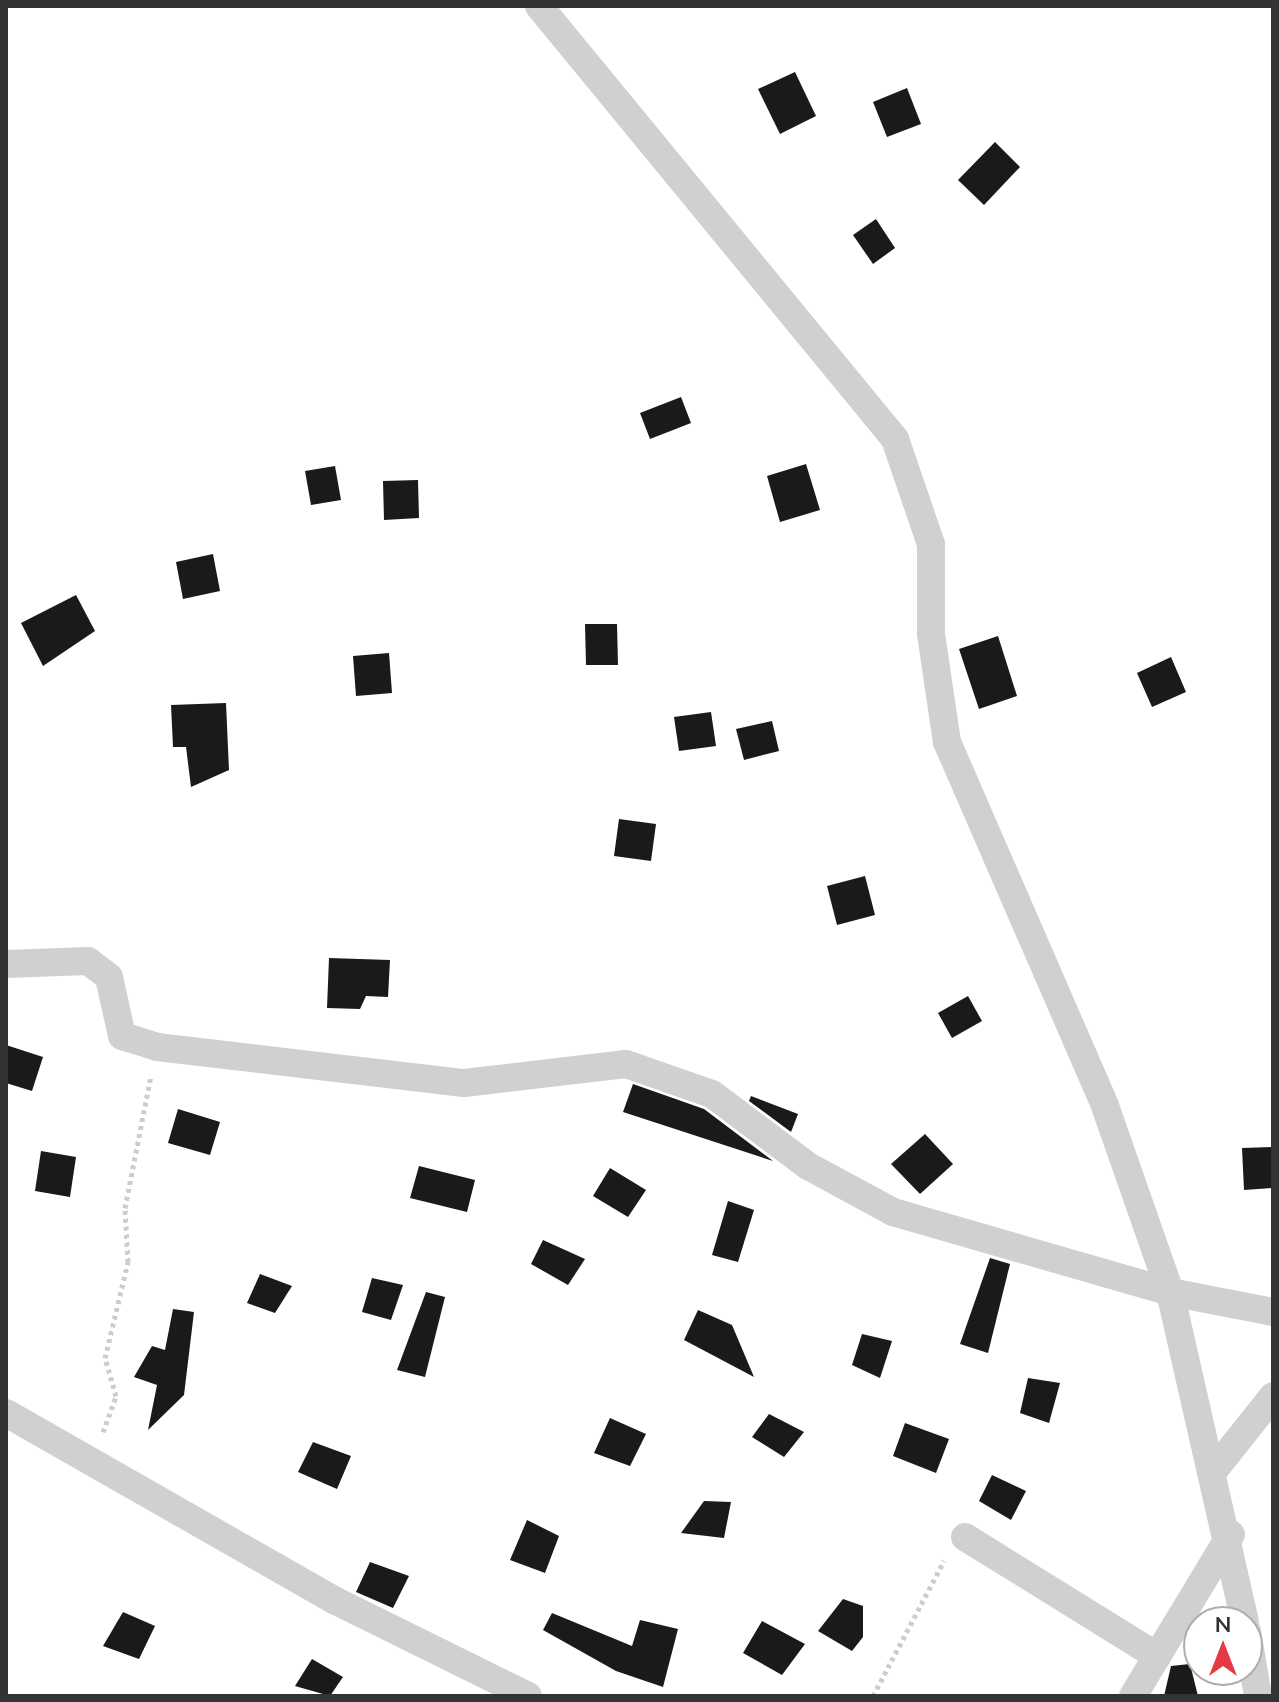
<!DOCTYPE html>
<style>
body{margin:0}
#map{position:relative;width:1279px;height:1702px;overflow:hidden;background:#fff;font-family:Mulish,sans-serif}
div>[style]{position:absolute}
.building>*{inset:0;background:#1a1a1a}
.path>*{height:5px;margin-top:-2.5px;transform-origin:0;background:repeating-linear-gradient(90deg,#cdcdcd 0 4px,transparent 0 8px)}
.street>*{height:28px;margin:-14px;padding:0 14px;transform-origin:14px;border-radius:14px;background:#d0d0d0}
span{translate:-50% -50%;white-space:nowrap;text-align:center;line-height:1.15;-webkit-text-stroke:8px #fff;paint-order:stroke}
.frame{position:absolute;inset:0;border:8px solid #333;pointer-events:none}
.north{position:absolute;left:1183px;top:1606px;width:80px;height:80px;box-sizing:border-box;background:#fff;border:2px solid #adadad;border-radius:50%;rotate:0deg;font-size:22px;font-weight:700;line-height:32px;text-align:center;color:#333}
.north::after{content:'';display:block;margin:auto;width:28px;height:36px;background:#e63946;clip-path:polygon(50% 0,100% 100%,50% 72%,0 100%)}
</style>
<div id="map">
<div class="building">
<div style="clip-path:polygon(795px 72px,816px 116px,780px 134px,758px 89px)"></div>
<div style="clip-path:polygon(907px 88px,921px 124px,887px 137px,873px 102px)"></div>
<div style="clip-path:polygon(995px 142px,1020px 167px,984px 205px,958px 180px)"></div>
<div style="clip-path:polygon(876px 219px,895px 248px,873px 264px,853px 235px)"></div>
<div style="clip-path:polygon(681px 397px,691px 423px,650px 439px,640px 413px)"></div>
<div style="clip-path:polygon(806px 464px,820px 510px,780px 522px,767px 476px)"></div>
<div style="clip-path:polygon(335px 466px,341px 500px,311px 505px,305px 471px)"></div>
<div style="clip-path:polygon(418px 480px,419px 518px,384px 520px,383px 481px)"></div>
<div style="clip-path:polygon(213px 554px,220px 591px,183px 599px,176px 562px)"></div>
<div style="clip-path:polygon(76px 595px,95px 631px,43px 666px,21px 623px)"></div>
<div style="clip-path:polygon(585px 624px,617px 624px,618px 665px,586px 665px)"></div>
<div style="clip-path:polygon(998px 636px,1017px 696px,979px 709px,959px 649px)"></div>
<div style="clip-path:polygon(389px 653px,392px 693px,356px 696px,353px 656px)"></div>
<div style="clip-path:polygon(1171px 657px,1186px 692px,1152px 707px,1137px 673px)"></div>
<div style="clip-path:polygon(226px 703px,229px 770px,191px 787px,186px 747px,173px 747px,171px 705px)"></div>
<div style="clip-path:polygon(711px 712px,716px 746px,679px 751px,674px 717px)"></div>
<div style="clip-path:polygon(772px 721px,779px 751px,744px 760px,736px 729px)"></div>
<div style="clip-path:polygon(619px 819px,656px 824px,651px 861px,614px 856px)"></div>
<div style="clip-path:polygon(865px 876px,875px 915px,837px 925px,827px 886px)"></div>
<div style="clip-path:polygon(329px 958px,390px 960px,388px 997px,366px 996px,360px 1009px,327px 1008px)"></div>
<div style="clip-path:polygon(968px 996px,982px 1021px,952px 1038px,938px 1013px)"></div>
<div style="clip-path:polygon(6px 1045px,43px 1057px,32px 1091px,6px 1083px)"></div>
<div style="clip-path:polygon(633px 1084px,704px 1109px,773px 1161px,623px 1112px)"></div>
<div style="clip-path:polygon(751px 1096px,798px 1114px,791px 1132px,749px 1101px)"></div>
<div style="clip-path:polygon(178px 1109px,220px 1122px,210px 1155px,168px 1143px)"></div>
<div style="clip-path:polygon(925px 1134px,953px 1164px,920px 1194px,891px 1164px)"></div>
<div style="clip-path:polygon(1273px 1147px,1273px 1188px,1244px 1190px,1242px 1148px)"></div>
<div style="clip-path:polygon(41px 1151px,76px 1157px,70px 1197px,35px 1191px)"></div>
<div style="clip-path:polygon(419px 1166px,475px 1180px,467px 1212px,410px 1198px)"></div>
<div style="clip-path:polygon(610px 1168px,646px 1190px,628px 1217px,593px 1196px)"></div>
<div style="clip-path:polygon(728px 1201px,754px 1210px,738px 1262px,712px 1255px)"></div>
<div style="clip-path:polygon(543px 1240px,585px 1259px,568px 1285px,531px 1264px)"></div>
<div style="clip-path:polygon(990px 1258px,1010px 1264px,988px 1353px,960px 1344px)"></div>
<div style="clip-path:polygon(260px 1274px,292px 1286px,275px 1313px,247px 1303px)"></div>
<div style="clip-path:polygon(372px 1278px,403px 1285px,391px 1320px,362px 1312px)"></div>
<div style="clip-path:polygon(426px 1292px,445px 1297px,425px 1377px,397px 1370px)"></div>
<div style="clip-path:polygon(173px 1309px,194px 1312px,184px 1395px,148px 1430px,157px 1385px,134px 1377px,152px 1346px,165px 1350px)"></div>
<div style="clip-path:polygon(698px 1310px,732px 1325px,754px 1377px,684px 1340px)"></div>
<div style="clip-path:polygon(862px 1334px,892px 1341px,880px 1378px,852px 1365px)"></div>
<div style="clip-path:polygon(1028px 1378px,1060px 1383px,1049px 1423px,1020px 1413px)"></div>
<div style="clip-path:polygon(769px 1414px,804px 1432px,784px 1457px,752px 1437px)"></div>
<div style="clip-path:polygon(610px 1418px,646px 1434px,630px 1466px,594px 1453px)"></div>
<div style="clip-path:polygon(905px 1423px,949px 1439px,936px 1473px,893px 1456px)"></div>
<div style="clip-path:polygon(313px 1442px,351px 1456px,337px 1489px,298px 1472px)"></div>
<div style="clip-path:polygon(992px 1475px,1026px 1491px,1011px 1520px,979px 1501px)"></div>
<div style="clip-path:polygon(704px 1501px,731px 1502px,724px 1538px,681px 1533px)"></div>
<div style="clip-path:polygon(527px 1520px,559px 1536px,545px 1573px,510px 1560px)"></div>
<div style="clip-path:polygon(370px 1562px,409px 1576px,393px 1608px,356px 1592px)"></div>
<div style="clip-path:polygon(843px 1599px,863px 1606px,863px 1637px,852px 1651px,818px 1631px)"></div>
<div style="clip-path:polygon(123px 1612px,155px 1626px,139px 1659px,103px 1646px)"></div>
<div style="clip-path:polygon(552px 1613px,632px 1646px,640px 1620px,678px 1629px,663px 1687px,616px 1671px,543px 1630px)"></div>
<div style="clip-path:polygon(762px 1621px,805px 1644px,782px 1675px,743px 1653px)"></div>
<div style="clip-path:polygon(312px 1659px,343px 1677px,330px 1696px,295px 1686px)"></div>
<div style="clip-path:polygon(1190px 1664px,1198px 1696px,1164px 1696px,1171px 1666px)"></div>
</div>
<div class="path">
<div style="left:103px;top:1432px;width:38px;rotate:-70deg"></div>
<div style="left:116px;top:1396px;width:40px;rotate:-106deg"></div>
<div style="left:105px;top:1358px;width:99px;rotate:-76.5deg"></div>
<div style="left:128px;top:1262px;width:54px;rotate:-93.2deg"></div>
<div style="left:125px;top:1208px;width:136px;rotate:-78.9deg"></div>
<div style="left:873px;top:1696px;width:153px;rotate:-62.3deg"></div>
</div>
<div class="street">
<div style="left:539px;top:6px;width:561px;rotate:50.57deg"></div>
<div style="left:895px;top:439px;width:111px;rotate:71.1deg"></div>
<div style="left:931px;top:544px;width:90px;rotate:90deg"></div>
<div style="left:931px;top:634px;width:109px;rotate:81.6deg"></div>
<div style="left:947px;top:742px;width:397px;rotate:66.5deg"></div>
<div style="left:1105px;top:1106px;width:197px;rotate:70.7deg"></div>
<div style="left:1170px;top:1292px;width:338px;rotate:77.2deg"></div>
<div style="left:6px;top:964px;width:82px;rotate:-2.1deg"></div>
<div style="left:88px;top:961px;width:26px;rotate:37deg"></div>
<div style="left:109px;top:977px;width:60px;rotate:77.6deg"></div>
<div style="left:122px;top:1036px;width:37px;rotate:17deg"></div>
<div style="left:157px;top:1047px;width:309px;rotate:6.7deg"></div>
<div style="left:464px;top:1083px;width:163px;rotate:-6.7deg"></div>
<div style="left:626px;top:1064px;width:91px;rotate:19.2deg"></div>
<div style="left:712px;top:1094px;width:120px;rotate:36.9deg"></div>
<div style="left:808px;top:1166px;width:97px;rotate:28.4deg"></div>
<div style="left:893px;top:1212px;width:288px;rotate:16.1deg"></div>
<div style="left:1170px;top:1292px;width:105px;rotate:11deg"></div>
<div style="left:6px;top:1413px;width:380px;rotate:29.7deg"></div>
<div style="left:336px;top:1601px;width:214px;rotate:26.3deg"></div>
<div style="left:1215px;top:1469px;width:93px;rotate:-51.5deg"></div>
<div style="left:965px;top:1537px;width:226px;rotate:31.8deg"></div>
<div style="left:1247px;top:1631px;width:66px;rotate:80.4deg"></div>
<div style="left:1133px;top:1696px;width:189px;rotate:-58.8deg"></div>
</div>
<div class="frame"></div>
<div class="north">N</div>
</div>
